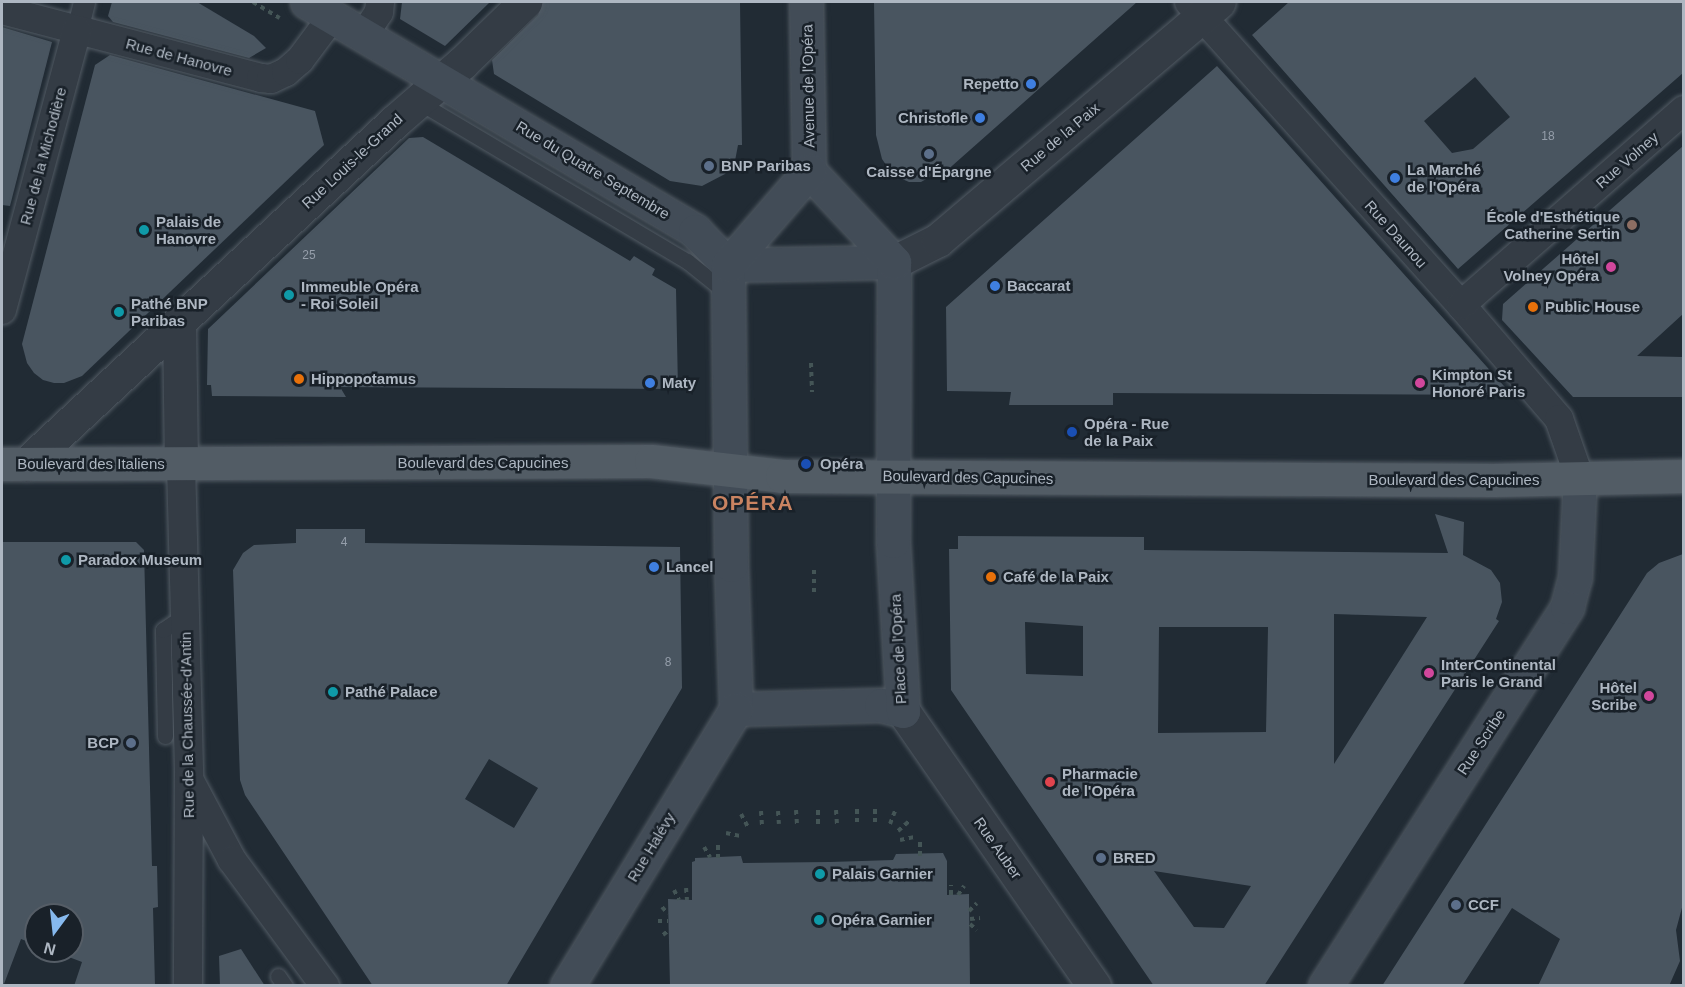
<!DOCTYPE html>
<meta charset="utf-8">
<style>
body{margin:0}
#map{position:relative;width:1685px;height:987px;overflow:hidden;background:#212b34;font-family:Arial,sans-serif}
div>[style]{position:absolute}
.building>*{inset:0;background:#495560}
.path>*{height:4px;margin-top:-2px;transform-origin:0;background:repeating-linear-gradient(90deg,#445556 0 4.5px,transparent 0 9px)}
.roads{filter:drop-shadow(0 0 2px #515a63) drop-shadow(0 0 2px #515a63)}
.service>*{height:15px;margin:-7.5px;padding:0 7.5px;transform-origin:7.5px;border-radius:7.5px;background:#343c45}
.pedestrian>*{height:21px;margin:-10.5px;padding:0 10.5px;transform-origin:10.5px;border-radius:10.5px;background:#343c45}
.minor>*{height:28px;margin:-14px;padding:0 14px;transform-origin:14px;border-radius:14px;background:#343c45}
.tertiary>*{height:33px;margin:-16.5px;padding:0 16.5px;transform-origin:16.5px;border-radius:16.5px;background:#343c45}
.secondary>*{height:33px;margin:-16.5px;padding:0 16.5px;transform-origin:16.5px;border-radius:16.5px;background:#424c57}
.primary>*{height:33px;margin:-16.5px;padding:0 16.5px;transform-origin:16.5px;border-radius:16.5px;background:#525c65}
.dots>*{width:16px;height:16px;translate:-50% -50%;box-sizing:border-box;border:3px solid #192129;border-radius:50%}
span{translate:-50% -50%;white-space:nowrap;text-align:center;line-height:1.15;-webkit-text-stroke:5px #192129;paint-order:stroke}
.number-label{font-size:12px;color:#959eaa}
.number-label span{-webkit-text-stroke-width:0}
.street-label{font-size:15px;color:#aeb7c2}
.poi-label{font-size:15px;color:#aeb7c2;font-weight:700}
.right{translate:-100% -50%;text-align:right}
.left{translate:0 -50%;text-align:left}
.district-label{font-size:21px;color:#c98361;font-weight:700;letter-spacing:1.5px}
.frame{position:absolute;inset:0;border:3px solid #aeb7c2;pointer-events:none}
.north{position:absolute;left:24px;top:903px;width:60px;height:60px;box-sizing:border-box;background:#192129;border:2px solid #555d66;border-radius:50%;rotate:195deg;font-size:16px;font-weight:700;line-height:24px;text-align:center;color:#aeb7c2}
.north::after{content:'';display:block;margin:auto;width:21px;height:27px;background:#86b9ee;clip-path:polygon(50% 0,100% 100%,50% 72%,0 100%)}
</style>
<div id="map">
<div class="building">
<div style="clip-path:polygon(112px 2px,197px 2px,254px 36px,266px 48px,249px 58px,113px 22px,108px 16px)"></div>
<div style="clip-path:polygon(402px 2px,490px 2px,445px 46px,400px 19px)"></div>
<div style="clip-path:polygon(543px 2px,740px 2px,742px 145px,738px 145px,735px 161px,725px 174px,702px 186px,670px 181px,494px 74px,492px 60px,538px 15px)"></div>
<div style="clip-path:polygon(874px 2px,1137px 2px,944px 173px,942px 170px,921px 182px,909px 182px,893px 175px,882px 159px,876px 135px)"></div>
<div style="clip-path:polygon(evenodd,1289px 2px,1683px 2px,1683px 73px,1458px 269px,1252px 35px,1289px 2px,1475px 77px,1510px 117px,1473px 149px,1452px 153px,1424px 121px,1475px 77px)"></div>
<div style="clip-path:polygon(2px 27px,52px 42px,10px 206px,2px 205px)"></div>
<div style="clip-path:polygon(110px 55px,315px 111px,324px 145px,82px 376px,64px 383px,54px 383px,43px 380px,34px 373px,27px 363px,22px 344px,95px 65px)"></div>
<div style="clip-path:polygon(1217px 66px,1250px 102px,1512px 395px,1113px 393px,1113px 405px,1009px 405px,1011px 392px,947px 391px,946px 307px)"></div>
<div style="clip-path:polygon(423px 137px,630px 261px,634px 256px,655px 269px,652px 275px,676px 289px,678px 389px,340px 387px,346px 397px,212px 396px,211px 385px,207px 385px,208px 329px,409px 138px)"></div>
<div style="clip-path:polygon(1683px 146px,1683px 314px,1637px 356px,1683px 357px,1683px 397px,1573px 397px,1502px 320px,1503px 304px)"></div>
<div style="clip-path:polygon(evenodd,1435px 514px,1464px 522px,1463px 555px,1491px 570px,1500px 583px,1502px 602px,1496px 619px,1499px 621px,1264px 986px,1154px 986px,951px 690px,949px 549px,958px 549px,958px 536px,1144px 537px,1144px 550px,1448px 553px,1435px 514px,1334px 614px,1427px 617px,1334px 764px,1334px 614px,1435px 514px,1025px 622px,1083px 626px,1083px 676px,1026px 674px,1025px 622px,1435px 514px,1159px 627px,1268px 627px,1266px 732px,1158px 733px,1159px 627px,1435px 514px,1154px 871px,1251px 886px,1224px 928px,1194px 927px,1154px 871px)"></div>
<div style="clip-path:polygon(evenodd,296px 529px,365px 529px,365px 543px,680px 547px,682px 688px,506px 986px,373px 986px,245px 795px,240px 780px,233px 570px,243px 553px,254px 545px,296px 543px,296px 529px,489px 759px,538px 788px,514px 828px,465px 799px,489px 759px)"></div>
<div style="clip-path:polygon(2px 542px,136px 542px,144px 550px,152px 866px,157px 866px,158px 907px,153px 908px,155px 986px,74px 986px,82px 962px,53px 951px,72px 951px,72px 915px,36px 915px,36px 945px,21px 939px,4px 984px,2px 983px)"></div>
<div style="clip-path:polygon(1683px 554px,1683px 904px,1676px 930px,1680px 961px,1669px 986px,1538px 986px,1560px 939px,1512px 908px,1462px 986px,1382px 986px,1647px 573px,1659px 563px)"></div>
<div style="clip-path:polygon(943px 853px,947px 861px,947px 895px,969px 894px,970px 986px,670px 986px,668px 899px,692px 900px,692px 862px,695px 861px,695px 858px,741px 856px,743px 863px,830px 862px,893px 860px,896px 854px)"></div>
<div style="clip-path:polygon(241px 949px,265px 986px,220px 986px,219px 956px)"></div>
</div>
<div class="path">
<div style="left:253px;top:2px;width:31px;rotate:31deg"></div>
<div style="left:811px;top:363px;width:29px;rotate:88deg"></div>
<div style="left:814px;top:570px;width:26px;rotate:90deg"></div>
<div style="left:857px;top:809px;width:14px;rotate:90deg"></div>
<div style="left:875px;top:809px;width:14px;rotate:90deg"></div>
<div style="left:796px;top:810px;width:14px;rotate:86deg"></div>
<div style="left:818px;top:810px;width:14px;rotate:90deg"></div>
<div style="left:836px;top:810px;width:14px;rotate:86deg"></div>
<div style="left:761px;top:811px;width:14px;rotate:86deg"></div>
<div style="left:778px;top:811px;width:13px;rotate:86deg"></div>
<div style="left:741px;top:814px;width:15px;rotate:62deg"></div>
<div style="left:890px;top:824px;width:14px;rotate:-69deg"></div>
<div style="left:898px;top:831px;width:15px;rotate:-42deg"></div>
<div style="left:726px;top:833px;width:14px;rotate:12deg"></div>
<div style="left:900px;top:840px;width:14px;rotate:-12deg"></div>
<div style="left:920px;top:842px;width:14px;rotate:90deg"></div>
<div style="left:718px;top:845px;width:14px;rotate:90deg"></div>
<div style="left:704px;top:847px;width:12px;rotate:59deg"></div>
<div style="left:686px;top:888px;width:12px;rotate:85deg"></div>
<div style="left:674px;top:890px;width:11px;rotate:63deg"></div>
<div style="left:951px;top:895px;width:10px;rotate:-90deg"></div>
<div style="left:958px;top:895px;width:11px;rotate:-56deg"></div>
<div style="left:662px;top:907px;width:9px;rotate:49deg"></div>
<div style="left:969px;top:911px;width:11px;rotate:-45deg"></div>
<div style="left:970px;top:919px;width:10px;rotate:-6deg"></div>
<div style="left:658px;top:921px;width:10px"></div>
<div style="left:970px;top:924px;width:9px;rotate:41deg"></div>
<div style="left:663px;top:935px;width:8px;rotate:-40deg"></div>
</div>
<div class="roads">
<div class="service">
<div style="left:417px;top:101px;width:314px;rotate:30.7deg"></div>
<div style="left:687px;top:261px;width:53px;rotate:38.8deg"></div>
<div style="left:165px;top:736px;width:106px;rotate:-91.1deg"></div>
<div style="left:163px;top:630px;width:25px;rotate:-34deg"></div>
<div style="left:278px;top:976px;width:12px;rotate:55deg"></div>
</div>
<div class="pedestrian">
<div style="left:77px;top:30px;width:29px;rotate:-76deg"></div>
</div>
<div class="minor">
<div style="left:1189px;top:2px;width:407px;rotate:48.1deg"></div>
<div style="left:1461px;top:305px;width:150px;rotate:49.3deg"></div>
<div style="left:1559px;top:419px;width:64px;rotate:70.7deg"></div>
<div style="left:2px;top:10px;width:268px;rotate:14.7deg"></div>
<div style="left:261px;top:78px;width:10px;rotate:6deg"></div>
<div style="left:271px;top:79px;width:17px;rotate:-25deg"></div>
<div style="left:286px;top:72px;width:18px;rotate:-41deg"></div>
<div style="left:300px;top:60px;width:54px;rotate:-53.3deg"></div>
<div style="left:364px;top:35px;width:27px;rotate:-57deg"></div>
<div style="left:379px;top:12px;width:10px;rotate:-84deg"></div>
<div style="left:1461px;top:305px;width:296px;rotate:-41.2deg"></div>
<div style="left:2px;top:310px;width:290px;rotate:-75deg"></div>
<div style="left:181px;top:464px;width:314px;rotate:88.5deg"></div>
<div style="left:189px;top:778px;width:208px;rotate:90.3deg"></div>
<div style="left:191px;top:783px;width:87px;rotate:62deg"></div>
<div style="left:232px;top:860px;width:157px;rotate:53.6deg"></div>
</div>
<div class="tertiary">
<div style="left:894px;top:262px;width:49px;rotate:-26.6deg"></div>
<div style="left:938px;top:240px;width:368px;rotate:-40.3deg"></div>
<div style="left:179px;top:322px;width:142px;rotate:89.2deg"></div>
<div style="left:26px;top:464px;width:502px;rotate:-42.9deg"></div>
<div style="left:394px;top:122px;width:90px;rotate:-40.9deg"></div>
<div style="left:462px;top:63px;width:88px;rotate:-44.1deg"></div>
<div style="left:903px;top:711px;width:335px;rotate:55.2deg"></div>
</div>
<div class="secondary">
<div style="left:307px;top:2px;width:451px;rotate:30.5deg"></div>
<div style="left:695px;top:231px;width:47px;rotate:45.9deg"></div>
<div style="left:728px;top:265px;width:166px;rotate:-1deg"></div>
<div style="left:806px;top:2px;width:169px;rotate:89deg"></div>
<div style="left:736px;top:709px;width:145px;rotate:-1.6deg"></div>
<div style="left:881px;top:705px;width:23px;rotate:15deg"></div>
<div style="left:903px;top:711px;width:170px;rotate:-93.4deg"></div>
<div style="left:893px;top:541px;width:279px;rotate:-89.8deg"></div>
<div style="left:894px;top:262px;width:125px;rotate:-133deg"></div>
<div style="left:736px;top:709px;width:144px;rotate:-92deg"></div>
<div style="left:731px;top:565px;width:300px;rotate:-90.6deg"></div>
<div style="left:728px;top:265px;width:124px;rotate:-49.2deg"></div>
<div style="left:567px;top:986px;width:324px;rotate:-58.6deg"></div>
<div style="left:1325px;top:986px;width:450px;rotate:-57.4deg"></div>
<div style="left:1567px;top:607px;width:31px;rotate:-75deg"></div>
<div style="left:1575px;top:577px;width:98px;rotate:-87.1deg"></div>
</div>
<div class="primary">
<div style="left:2px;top:464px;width:649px;rotate:-0.26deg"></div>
<div style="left:651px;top:461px;width:132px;rotate:6.5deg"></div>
<div style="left:782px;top:476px;width:712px;rotate:0.32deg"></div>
<div style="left:1494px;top:480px;width:190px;rotate:-1.2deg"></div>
</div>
</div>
<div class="dots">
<div style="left:1031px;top:84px;background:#3f7fe0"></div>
<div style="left:980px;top:118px;background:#3f7fe0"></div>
<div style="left:929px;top:154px;background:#5c6f8a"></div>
<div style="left:709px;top:166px;background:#5c6f8a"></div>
<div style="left:1395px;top:178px;background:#3f7fe0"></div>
<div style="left:1632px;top:225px;background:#8d6e63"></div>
<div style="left:144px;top:230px;background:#0f9aa8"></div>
<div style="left:1611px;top:267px;background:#d1479c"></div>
<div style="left:995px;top:286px;background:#3f7fe0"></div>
<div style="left:289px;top:295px;background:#0f9aa8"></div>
<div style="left:1533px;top:307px;background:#e8710a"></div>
<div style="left:119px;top:312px;background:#0f9aa8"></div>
<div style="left:299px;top:379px;background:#e8710a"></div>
<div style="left:650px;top:383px;background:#3f7fe0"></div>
<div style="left:1420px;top:383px;background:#d1479c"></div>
<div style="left:1072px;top:432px;background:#1a4fb4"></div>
<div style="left:806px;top:464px;background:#1a4fb4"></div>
<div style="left:66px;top:560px;background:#0f9aa8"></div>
<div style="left:654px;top:567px;background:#3f7fe0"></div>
<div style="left:991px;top:577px;background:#e8710a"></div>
<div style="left:1429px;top:673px;background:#d1479c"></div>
<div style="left:333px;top:692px;background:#0f9aa8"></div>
<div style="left:1649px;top:696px;background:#d1479c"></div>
<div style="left:131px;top:743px;background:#5c6f8a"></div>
<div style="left:1050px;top:782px;background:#e0444e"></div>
<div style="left:1101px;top:858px;background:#5c6f8a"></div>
<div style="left:820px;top:874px;background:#0f9aa8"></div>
<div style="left:1456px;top:905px;background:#5c6f8a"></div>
<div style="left:819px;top:920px;background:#0f9aa8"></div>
</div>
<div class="number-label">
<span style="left:1548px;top:137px">18</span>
<span style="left:309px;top:256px">25</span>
<span style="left:344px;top:543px">4</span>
<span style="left:668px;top:663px">8</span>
</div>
<div class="street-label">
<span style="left:179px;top:57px;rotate:15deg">Rue de Hanovre</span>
<span style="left:808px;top:86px;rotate:-91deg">Avenue de l'Opéra</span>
<span style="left:1060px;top:137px;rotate:-40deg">Rue de la Paix</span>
<span style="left:43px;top:156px;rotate:-75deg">Rue de la Michodière</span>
<span style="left:1627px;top:160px;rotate:-41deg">Rue Volney</span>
<span style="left:352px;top:161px;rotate:-43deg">Rue Louis-le-Grand</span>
<span style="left:593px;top:170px;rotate:31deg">Rue du Quatre Septembre</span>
<span style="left:1396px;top:234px;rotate:48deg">Rue Daunou</span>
<span style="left:483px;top:463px">Boulevard des Capucines</span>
<span style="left:91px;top:464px">Boulevard des Italiens</span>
<span style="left:968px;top:477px;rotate:1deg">Boulevard des Capucines</span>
<span style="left:1454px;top:480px">Boulevard des Capucines</span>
<span style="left:898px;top:649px;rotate:-93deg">Place de l'Opéra</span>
<span style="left:187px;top:725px;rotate:-91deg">Rue de la Chaussée-d'Antin</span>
<span style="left:1481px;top:742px;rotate:-57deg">Rue Scribe</span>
<span style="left:651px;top:847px;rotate:-59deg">Rue Halévy</span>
<span style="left:998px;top:848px;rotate:55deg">Rue Auber</span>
</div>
<div class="poi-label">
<span class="right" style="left:1019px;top:84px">Repetto</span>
<span class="right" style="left:968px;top:118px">Christofle</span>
<span class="left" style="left:721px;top:166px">BNP Paribas</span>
<span class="left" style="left:1407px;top:178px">La Marché<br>de l'Opéra</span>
<span style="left:929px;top:172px">Caisse d'Épargne</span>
<span class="right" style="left:1620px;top:225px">École d'Esthétique<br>Catherine Sertin</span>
<span class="left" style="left:156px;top:230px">Palais de<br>Hanovre</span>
<span class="right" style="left:1599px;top:267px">Hôtel<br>Volney Opéra</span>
<span class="left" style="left:301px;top:295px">Immeuble Opéra<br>- Roi Soleil</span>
<span class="left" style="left:1007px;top:286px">Baccarat</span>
<span class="left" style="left:131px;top:312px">Pathé BNP<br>Paribas</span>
<span class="left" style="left:1545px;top:307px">Public House</span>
<span class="left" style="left:1432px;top:383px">Kimpton St<br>Honoré Paris</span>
<span class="left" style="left:311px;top:379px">Hippopotamus</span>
<span class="left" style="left:662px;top:383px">Maty</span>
<span class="left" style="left:1084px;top:432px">Opéra - Rue<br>de la Paix</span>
<span class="left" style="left:820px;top:464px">Opéra</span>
<span class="left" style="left:78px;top:560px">Paradox Museum</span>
<span class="left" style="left:666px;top:567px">Lancel</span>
<span class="left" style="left:1003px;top:577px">Café de la Paix</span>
<span class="left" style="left:1441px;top:673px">InterContinental<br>Paris le Grand</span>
<span class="right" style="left:1637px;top:696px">Hôtel<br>Scribe</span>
<span class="left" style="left:345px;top:692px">Pathé Palace</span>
<span class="right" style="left:119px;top:743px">BCP</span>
<span class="left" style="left:1062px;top:782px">Pharmacie<br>de l'Opéra</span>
<span class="left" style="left:1113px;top:858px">BRED</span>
<span class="left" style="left:832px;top:874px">Palais Garnier</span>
<span class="left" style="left:1468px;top:905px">CCF</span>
<span class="left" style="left:831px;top:920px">Opéra Garnier</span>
</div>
<div class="district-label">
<span style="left:753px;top:503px">OPÉRA</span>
</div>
<div class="frame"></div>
<div class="north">N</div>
</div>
